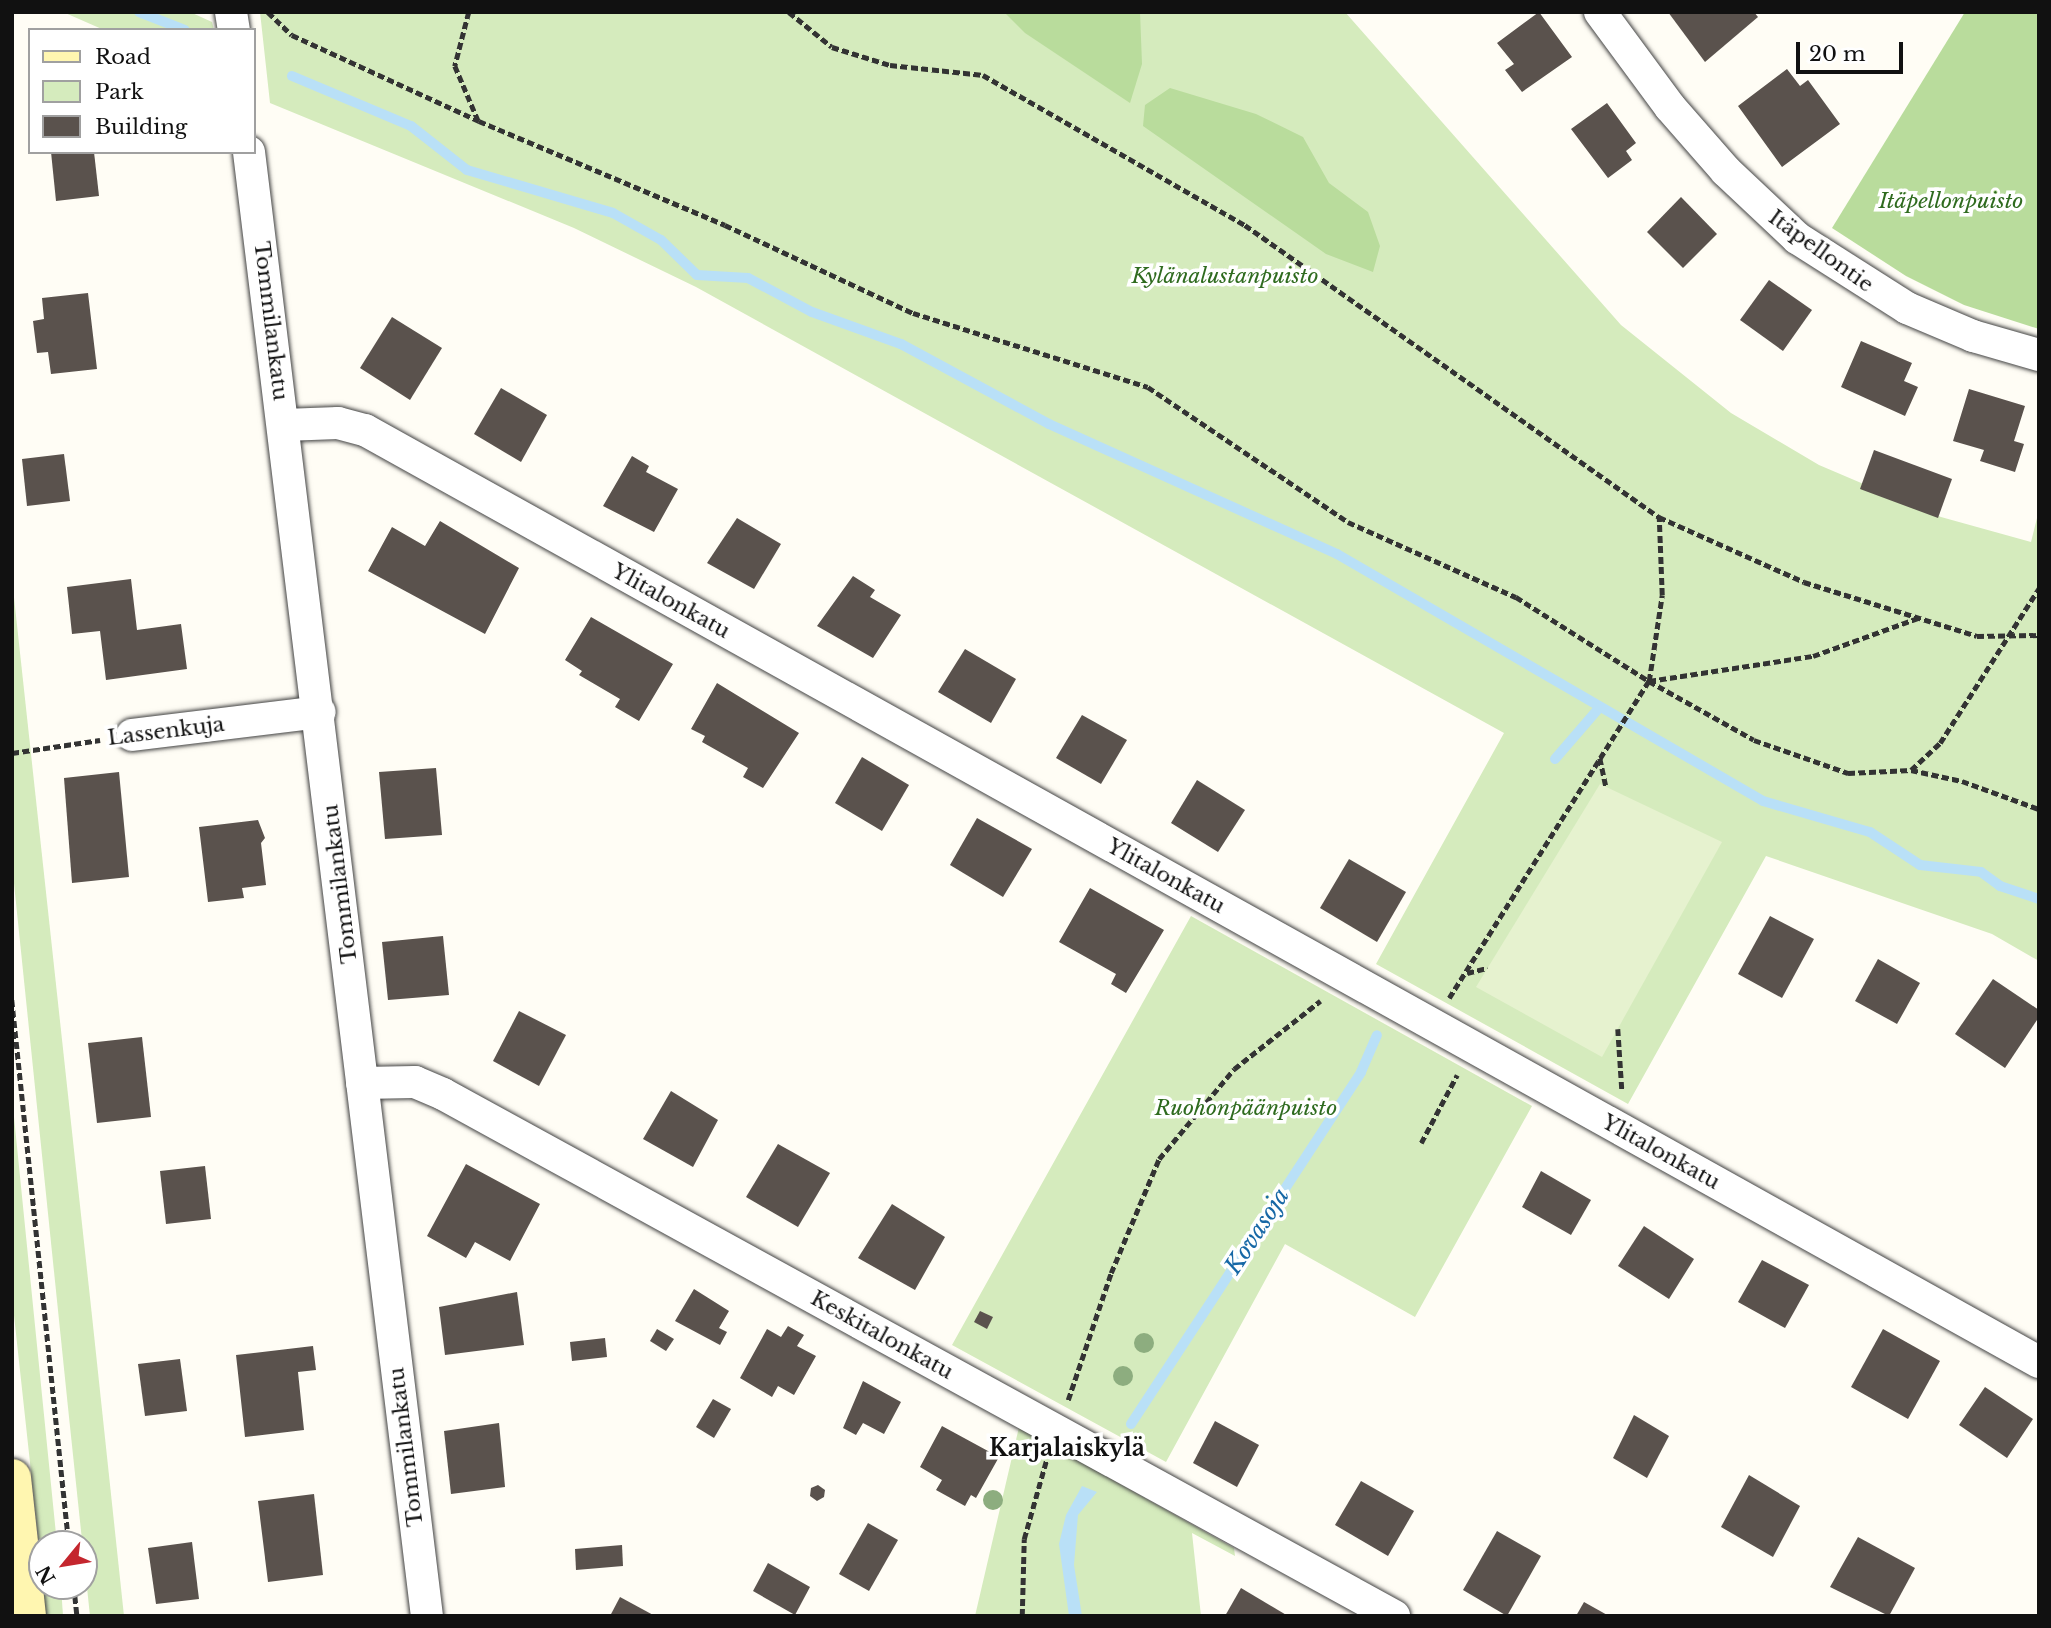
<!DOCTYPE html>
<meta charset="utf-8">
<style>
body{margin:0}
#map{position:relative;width:2051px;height:1628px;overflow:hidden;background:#fffdf5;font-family:"Libre Baskerville",serif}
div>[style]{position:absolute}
.green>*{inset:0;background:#d5ebbd}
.forest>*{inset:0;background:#b9dc9c}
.pitch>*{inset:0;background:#e6f2cf}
.water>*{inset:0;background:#b9e0f7}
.stream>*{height:10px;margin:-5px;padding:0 5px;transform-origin:5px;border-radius:5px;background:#b9e0f7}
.building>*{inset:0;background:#5a524d}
.path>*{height:4.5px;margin-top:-2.25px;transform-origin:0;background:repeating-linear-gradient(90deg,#333 0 7px,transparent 0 10.5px)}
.roads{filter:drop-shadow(0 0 2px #444) drop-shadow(0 0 2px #444)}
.minor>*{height:32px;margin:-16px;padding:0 16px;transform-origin:16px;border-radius:16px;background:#fff}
.secondary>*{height:38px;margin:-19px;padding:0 19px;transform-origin:19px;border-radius:19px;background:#fff6b0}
.trees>*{width:20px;height:20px;margin:-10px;border-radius:50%;background:#8dad7f}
span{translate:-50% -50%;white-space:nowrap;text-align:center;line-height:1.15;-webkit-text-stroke:7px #fff;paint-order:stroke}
.park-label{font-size:21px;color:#2f6b1f;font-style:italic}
.street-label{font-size:21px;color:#111}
.water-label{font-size:23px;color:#1768a6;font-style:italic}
.neighbourhood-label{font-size:23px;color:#111;font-weight:700}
.frame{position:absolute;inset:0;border:14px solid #111;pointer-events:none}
.legend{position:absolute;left:28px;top:28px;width:228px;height:126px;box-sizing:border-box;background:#fff;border:2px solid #a0a0a0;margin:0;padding:9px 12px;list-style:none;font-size:21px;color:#111}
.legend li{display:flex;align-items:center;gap:14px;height:35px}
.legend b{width:35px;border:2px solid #a0a0a0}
.north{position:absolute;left:28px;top:1530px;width:70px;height:70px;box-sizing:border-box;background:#fff;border:2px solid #a0a0a0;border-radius:50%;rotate:240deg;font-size:19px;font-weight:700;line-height:28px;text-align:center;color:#111}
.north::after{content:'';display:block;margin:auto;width:24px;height:32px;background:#c4262e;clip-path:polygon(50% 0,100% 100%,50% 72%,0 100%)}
.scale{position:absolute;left:1796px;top:42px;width:107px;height:32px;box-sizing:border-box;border:4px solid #111;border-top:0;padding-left:9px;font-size:21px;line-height:24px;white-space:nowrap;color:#111;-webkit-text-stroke:5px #fff;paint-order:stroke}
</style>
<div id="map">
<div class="green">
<div style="clip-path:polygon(63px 12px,190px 12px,212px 22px,214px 30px,104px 30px)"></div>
<div style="clip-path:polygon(260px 12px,1345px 12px,1621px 325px,1731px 413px,1819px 465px,1941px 517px,2031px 542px,2039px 510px,2039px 961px,1992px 934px,1766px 856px,1628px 1104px,1376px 964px,1504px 733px,696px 287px,574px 228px,270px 103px)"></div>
<div style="clip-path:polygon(12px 579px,92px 1316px,124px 1616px,90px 1616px,69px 1417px,12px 864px)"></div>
<div style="clip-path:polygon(1191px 916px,1532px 1106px,1415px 1317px,1285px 1244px,1166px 1462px,952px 1345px)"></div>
<div style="clip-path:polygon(12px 1097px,57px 1544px,42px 1544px,42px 1573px,12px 1297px)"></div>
<div style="clip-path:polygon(1019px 1427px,1046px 1442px,1044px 1451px,1057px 1458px,1061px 1451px,1234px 1548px,1235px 1556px,1192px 1533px,1201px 1616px,975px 1616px)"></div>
<div style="clip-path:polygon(43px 1586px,61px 1586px,63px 1616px,45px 1616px)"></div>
</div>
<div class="forest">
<div style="clip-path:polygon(1004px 12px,1140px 12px,1142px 64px,1130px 103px,1025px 33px)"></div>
<div style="clip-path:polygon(1965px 12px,2039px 12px,2039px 329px,1964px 305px,1906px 276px,1832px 228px)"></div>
<div style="clip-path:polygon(1170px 88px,1256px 114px,1303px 137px,1329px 183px,1368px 212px,1380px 246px,1373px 272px,1326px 254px,1143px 126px,1145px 105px)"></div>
</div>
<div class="pitch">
<div style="clip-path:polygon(1600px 784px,1722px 842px,1602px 1057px,1476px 987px)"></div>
</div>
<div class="water">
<div style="clip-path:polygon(1082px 1486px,1097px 1492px,1078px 1515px,1074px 1565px,1082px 1616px,1069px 1616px,1059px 1544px,1066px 1515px)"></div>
</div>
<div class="stream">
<div style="left:139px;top:12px;width:49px;rotate:21.4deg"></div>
<div style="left:292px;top:76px;width:129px;rotate:22.8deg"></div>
<div style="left:411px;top:126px;width:71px;rotate:38.2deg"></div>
<div style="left:467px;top:170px;width:152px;rotate:16.4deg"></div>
<div style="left:613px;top:213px;width:55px;rotate:29.4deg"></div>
<div style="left:661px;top:240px;width:50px;rotate:44.2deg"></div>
<div style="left:697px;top:275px;width:51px;rotate:3.4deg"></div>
<div style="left:748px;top:278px;width:72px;rotate:28deg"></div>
<div style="left:812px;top:312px;width:95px;rotate:19.8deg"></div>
<div style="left:901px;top:344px;width:168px;rotate:28.4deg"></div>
<div style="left:1049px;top:424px;width:316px;rotate:24.3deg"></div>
<div style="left:1337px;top:554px;width:492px;rotate:30.1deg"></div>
<div style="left:1763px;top:801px;width:111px;rotate:16.2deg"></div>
<div style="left:1870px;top:832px;width:60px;rotate:33.4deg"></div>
<div style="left:1920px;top:865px;width:61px;rotate:6.5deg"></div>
<div style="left:1981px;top:872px;width:24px;rotate:36deg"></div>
<div style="left:2000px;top:886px;width:41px;rotate:18.4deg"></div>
<div style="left:1555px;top:759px;width:67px;rotate:-49.2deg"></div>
<div style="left:1131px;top:1424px;width:420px;rotate:-56.8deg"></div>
<div style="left:1361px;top:1072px;width:40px;rotate:-66.6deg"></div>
</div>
<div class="building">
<div style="clip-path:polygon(1539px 12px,1572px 57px,1522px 92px,1505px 70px,1514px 64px,1497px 43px)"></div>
<div style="clip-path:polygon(1668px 12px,1754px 12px,1758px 17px,1705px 62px)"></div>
<div style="clip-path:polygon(1787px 69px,1800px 86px,1808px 80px,1840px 124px,1782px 167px,1738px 106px)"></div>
<div style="clip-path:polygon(1607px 103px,1636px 143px,1626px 151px,1632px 160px,1608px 178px,1571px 129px)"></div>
<div style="clip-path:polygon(51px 152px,94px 152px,99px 196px,56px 201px)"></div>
<div style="clip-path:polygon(1681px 197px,1717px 234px,1683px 268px,1647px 232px)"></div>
<div style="clip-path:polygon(1769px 280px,1812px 310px,1783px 351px,1740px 320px)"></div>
<div style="clip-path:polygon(88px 293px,97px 369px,51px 374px,48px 352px,37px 353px,33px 321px,44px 319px,42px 298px)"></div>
<div style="clip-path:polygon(392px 317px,442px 348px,410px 400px,360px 368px)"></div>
<div style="clip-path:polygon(1861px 341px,1912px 363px,1904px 381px,1918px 387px,1905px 416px,1841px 387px)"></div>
<div style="clip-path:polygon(501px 388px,547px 415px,521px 462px,474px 434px)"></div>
<div style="clip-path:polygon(1969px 389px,2025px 406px,2014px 441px,2024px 444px,2015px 472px,1980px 461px,1984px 450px,1953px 441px)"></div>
<div style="clip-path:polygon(1874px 450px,1952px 479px,1938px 518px,1860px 489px)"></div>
<div style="clip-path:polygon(64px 454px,70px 501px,27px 506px,22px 459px)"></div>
<div style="clip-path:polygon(632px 456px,649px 466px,646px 472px,678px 489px,654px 532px,603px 506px)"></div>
<div style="clip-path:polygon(737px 518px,781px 544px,754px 589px,707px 563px)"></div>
<div style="clip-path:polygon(440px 521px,519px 568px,485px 634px,368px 571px,392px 527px,425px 546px)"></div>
<div style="clip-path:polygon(853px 576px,875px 590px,870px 597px,901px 615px,873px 658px,817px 626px)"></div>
<div style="clip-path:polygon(131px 579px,137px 630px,181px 624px,187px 669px,106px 680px,100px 631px,72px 634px,67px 587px)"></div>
<div style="clip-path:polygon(591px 617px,673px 664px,639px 721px,615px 707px,620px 699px,579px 675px,582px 671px,565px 660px)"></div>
<div style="clip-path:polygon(965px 649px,1016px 679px,991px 723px,938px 692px)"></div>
<div style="clip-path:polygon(717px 683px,799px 733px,763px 788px,743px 777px,748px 768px,702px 742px,705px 736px,691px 729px)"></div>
<div style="clip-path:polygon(1082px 715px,1127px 740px,1101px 784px,1056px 758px)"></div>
<div style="clip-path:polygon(862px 757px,909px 785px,882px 831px,835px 803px)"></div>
<div style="clip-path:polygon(436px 768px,442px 835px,385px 839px,379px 772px)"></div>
<div style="clip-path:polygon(119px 772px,129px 877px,72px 883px,64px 778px)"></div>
<div style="clip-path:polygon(1197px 780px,1245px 810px,1218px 852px,1171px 823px)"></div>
<div style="clip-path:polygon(977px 818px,1032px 849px,1003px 897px,950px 865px)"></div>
<div style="clip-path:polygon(258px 820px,265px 838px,261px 843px,266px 885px,242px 888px,244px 898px,208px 902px,199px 827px)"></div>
<div style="clip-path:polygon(1349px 859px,1406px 892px,1377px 942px,1320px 908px)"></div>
<div style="clip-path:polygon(1090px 888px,1164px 930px,1126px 993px,1111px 984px,1116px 974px,1059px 942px)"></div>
<div style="clip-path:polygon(1770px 916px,1814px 939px,1782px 998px,1738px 974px)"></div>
<div style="clip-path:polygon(443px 936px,449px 995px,388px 1000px,382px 942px)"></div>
<div style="clip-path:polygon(1878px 959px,1920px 983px,1897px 1024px,1855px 1001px)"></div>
<div style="clip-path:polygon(1993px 979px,2039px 1010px,2039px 1017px,2005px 1068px,1955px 1034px)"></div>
<div style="clip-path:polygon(519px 1011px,566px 1035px,539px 1086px,493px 1061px)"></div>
<div style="clip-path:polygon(142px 1037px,151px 1117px,97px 1123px,88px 1043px)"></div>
<div style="clip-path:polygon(671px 1091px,718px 1120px,693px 1167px,643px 1139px)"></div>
<div style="clip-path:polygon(778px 1144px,830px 1173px,798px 1227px,746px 1197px)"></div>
<div style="clip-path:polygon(466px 1164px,540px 1204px,510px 1261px,475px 1242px,466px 1258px,427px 1236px)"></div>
<div style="clip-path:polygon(205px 1166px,211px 1219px,166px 1224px,160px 1171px)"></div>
<div style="clip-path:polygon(1541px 1171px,1591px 1200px,1571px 1235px,1522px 1207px)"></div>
<div style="clip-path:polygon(892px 1204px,945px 1237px,915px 1290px,858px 1258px)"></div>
<div style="clip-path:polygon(1644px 1226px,1694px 1259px,1669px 1299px,1618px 1266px)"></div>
<div style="clip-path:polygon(1762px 1260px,1809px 1285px,1785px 1328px,1738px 1302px)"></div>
<div style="clip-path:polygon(694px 1289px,729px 1311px,719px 1328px,727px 1332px,720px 1345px,675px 1321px)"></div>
<div style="clip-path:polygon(517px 1292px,524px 1345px,445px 1355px,439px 1307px)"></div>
<div style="clip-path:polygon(980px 1311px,993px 1317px,987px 1329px,974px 1322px)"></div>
<div style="clip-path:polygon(788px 1326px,804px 1335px,797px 1346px,816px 1356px,794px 1395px,778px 1386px,772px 1397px,740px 1378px,767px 1329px,781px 1337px)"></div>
<div style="clip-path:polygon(657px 1329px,674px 1339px,666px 1351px,650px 1341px)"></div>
<div style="clip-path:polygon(1883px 1329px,1940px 1361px,1908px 1419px,1851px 1387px)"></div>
<div style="clip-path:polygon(605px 1338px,607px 1357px,572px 1361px,570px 1342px)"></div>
<div style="clip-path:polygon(313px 1346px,316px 1370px,298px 1372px,304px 1430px,245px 1437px,236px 1355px)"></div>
<div style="clip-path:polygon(180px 1359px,187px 1411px,145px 1416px,138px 1364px)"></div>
<div style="clip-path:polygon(863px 1381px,901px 1402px,884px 1434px,863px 1423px,856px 1435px,843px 1428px)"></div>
<div style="clip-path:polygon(1985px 1387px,2033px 1419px,2007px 1458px,1959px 1425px)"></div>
<div style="clip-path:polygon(713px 1399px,731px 1409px,714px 1438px,696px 1427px)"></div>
<div style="clip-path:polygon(1634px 1415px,1669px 1436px,1647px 1478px,1613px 1458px)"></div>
<div style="clip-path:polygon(1215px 1421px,1259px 1445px,1237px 1487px,1193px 1463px)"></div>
<div style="clip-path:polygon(499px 1423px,505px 1487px,451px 1494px,444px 1431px)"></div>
<div style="clip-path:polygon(942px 1426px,999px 1457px,976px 1498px,971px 1495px,965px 1506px,936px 1490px,942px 1480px,920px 1467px)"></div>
<div style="clip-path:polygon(1749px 1475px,1800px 1506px,1773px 1557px,1721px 1527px)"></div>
<div style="clip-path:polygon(1361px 1481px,1414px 1511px,1388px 1556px,1335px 1525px)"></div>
<div style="clip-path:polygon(818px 1485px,825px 1490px,824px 1497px,817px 1501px,810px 1496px,811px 1488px)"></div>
<div style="clip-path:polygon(314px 1494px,323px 1575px,268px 1582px,258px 1501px)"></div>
<div style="clip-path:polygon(868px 1523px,898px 1540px,869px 1591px,839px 1574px)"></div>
<div style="clip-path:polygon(1497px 1531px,1541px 1556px,1507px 1616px,1463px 1590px)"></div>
<div style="clip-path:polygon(1858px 1537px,1915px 1568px,1889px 1616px,1830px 1587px)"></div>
<div style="clip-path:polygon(192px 1542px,199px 1599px,156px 1604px,148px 1548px)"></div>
<div style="clip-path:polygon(622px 1545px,623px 1566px,576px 1570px,575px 1549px)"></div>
<div style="clip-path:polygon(768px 1563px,810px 1587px,795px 1615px,753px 1591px)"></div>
<div style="clip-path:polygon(1241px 1588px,1288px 1616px,1225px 1616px)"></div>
<div style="clip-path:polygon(620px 1597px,655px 1616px,610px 1616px)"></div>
<div style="clip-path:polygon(1584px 1602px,1609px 1616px,1576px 1616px)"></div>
</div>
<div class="path">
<div style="left:268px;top:12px;width:33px;rotate:44deg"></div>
<div style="left:292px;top:35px;width:206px;rotate:24.7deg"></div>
<div style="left:479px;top:121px;width:267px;rotate:22.9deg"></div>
<div style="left:725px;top:225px;width:208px;rotate:25.1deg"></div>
<div style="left:913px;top:313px;width:246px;rotate:17.5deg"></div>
<div style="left:1148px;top:387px;width:241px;rotate:34deg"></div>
<div style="left:1348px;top:522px;width:184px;rotate:24.1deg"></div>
<div style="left:1516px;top:597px;width:157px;rotate:32.3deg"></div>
<div style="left:1649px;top:681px;width:166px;rotate:-8.7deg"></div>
<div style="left:1813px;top:656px;width:112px;rotate:-19.9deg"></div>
<div style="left:469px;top:12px;width:56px;rotate:104.5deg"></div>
<div style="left:455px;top:66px;width:59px;rotate:66.9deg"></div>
<div style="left:789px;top:12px;width:55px;rotate:39.1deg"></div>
<div style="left:832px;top:47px;width:61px;rotate:17.2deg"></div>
<div style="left:890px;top:65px;width:94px;rotate:6.1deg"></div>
<div style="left:983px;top:75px;width:302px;rotate:29.8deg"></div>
<div style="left:1245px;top:225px;width:507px;rotate:35.2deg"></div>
<div style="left:1659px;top:517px;width:159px;rotate:24.1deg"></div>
<div style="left:1804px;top:582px;width:181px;rotate:17.3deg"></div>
<div style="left:1977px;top:636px;width:62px;rotate:-0.9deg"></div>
<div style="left:1649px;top:681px;width:87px;rotate:-81.4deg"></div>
<div style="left:1662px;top:595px;width:78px;rotate:-92.2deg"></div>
<div style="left:12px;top:753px;width:89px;rotate:-8.4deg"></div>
<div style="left:1600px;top:758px;width:29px;rotate:78deg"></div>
<div style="left:1911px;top:770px;width:52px;rotate:12.2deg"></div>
<div style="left:1962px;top:781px;width:82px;rotate:20deg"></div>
<div style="left:1467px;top:973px;width:21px;rotate:-14deg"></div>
<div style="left:1449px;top:998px;width:375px;rotate:-57.8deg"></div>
<div style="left:1649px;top:681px;width:120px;rotate:29.3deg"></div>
<div style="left:1754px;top:740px;width:100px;rotate:19.3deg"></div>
<div style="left:1848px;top:773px;width:63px;rotate:-2.7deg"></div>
<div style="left:1911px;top:770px;width:40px;rotate:-43deg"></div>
<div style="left:1940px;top:743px;width:184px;rotate:-57.4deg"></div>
<div style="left:12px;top:1000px;width:547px;rotate:84.02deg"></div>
<div style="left:1618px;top:1029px;width:61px;rotate:86.2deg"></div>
<div style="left:1421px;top:1143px;width:77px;rotate:-62.1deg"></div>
<div style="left:1068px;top:1400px;width:134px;rotate:-71.3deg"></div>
<div style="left:1111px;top:1273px;width:124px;rotate:-67.2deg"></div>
<div style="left:1159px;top:1159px;width:117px;rotate:-50.2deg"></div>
<div style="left:1234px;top:1069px;width:110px;rotate:-38.3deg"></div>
<div style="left:74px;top:1586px;width:30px;rotate:84deg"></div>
<div style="left:1022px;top:1616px;width:77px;rotate:-88.5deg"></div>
<div style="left:1024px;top:1539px;width:81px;rotate:-74.2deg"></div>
</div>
<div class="roads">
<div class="minor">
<div style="left:231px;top:12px;width:18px;rotate:81deg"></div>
<div style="left:1600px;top:12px;width:118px;rotate:53.6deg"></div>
<div style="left:1670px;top:107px;width:85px;rotate:48.8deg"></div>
<div style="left:1726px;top:171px;width:98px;rotate:43.3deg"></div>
<div style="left:1797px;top:238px;width:130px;rotate:32.5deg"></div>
<div style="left:1907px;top:308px;width:72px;rotate:23deg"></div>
<div style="left:1973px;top:336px;width:69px;rotate:16.1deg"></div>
<div style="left:249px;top:152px;width:1475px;rotate:83.07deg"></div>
<div style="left:284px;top:425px;width:54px;rotate:-2.1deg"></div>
<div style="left:338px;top:423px;width:28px;rotate:15deg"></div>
<div style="left:365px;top:430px;width:1916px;rotate:29.11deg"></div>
<div style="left:132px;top:735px;width:189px;rotate:-7deg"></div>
<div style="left:362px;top:1083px;width:53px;rotate:-1.1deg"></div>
<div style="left:415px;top:1082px;width:30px;rotate:23deg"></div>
<div style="left:443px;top:1094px;width:1085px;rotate:28.76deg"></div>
</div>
<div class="secondary">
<div style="left:12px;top:1478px;width:139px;rotate:83.8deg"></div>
</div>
</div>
<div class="trees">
<div style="left:1144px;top:1343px"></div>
<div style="left:1123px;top:1376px"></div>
<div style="left:993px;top:1500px"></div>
</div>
<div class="park-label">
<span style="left:1951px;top:201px">Itäpellonpuisto</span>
<span style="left:1225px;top:276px">Kylänalustanpuisto</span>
<span style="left:1246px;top:1108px">Ruohonpäänpuisto</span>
</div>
<div class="street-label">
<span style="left:1821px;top:251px;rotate:36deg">Itäpellontie</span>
<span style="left:271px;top:321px;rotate:83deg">Tommilankatu</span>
<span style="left:671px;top:601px;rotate:29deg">Ylitalonkatu</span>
<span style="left:166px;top:731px;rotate:-7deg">Lassenkuja</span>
<span style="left:1166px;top:876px;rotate:29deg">Ylitalonkatu</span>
<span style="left:340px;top:884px;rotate:-97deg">Tommilankatu</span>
<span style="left:1661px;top:1152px;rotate:29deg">Ylitalonkatu</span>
<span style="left:882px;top:1335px;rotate:29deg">Keskitalonkatu</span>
<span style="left:406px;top:1447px;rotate:-97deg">Tommilankatu</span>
</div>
<div class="water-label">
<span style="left:1257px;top:1231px;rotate:-57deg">Kovasoja</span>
</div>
<div class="neighbourhood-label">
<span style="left:1067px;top:1448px">Karjalaiskylä</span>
</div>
<div class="frame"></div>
<ul class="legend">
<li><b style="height:9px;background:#fff6b0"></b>Road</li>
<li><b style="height:19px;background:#d5ebbd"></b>Park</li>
<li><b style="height:19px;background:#5a524d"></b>Building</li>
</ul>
<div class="north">N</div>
<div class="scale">20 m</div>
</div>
